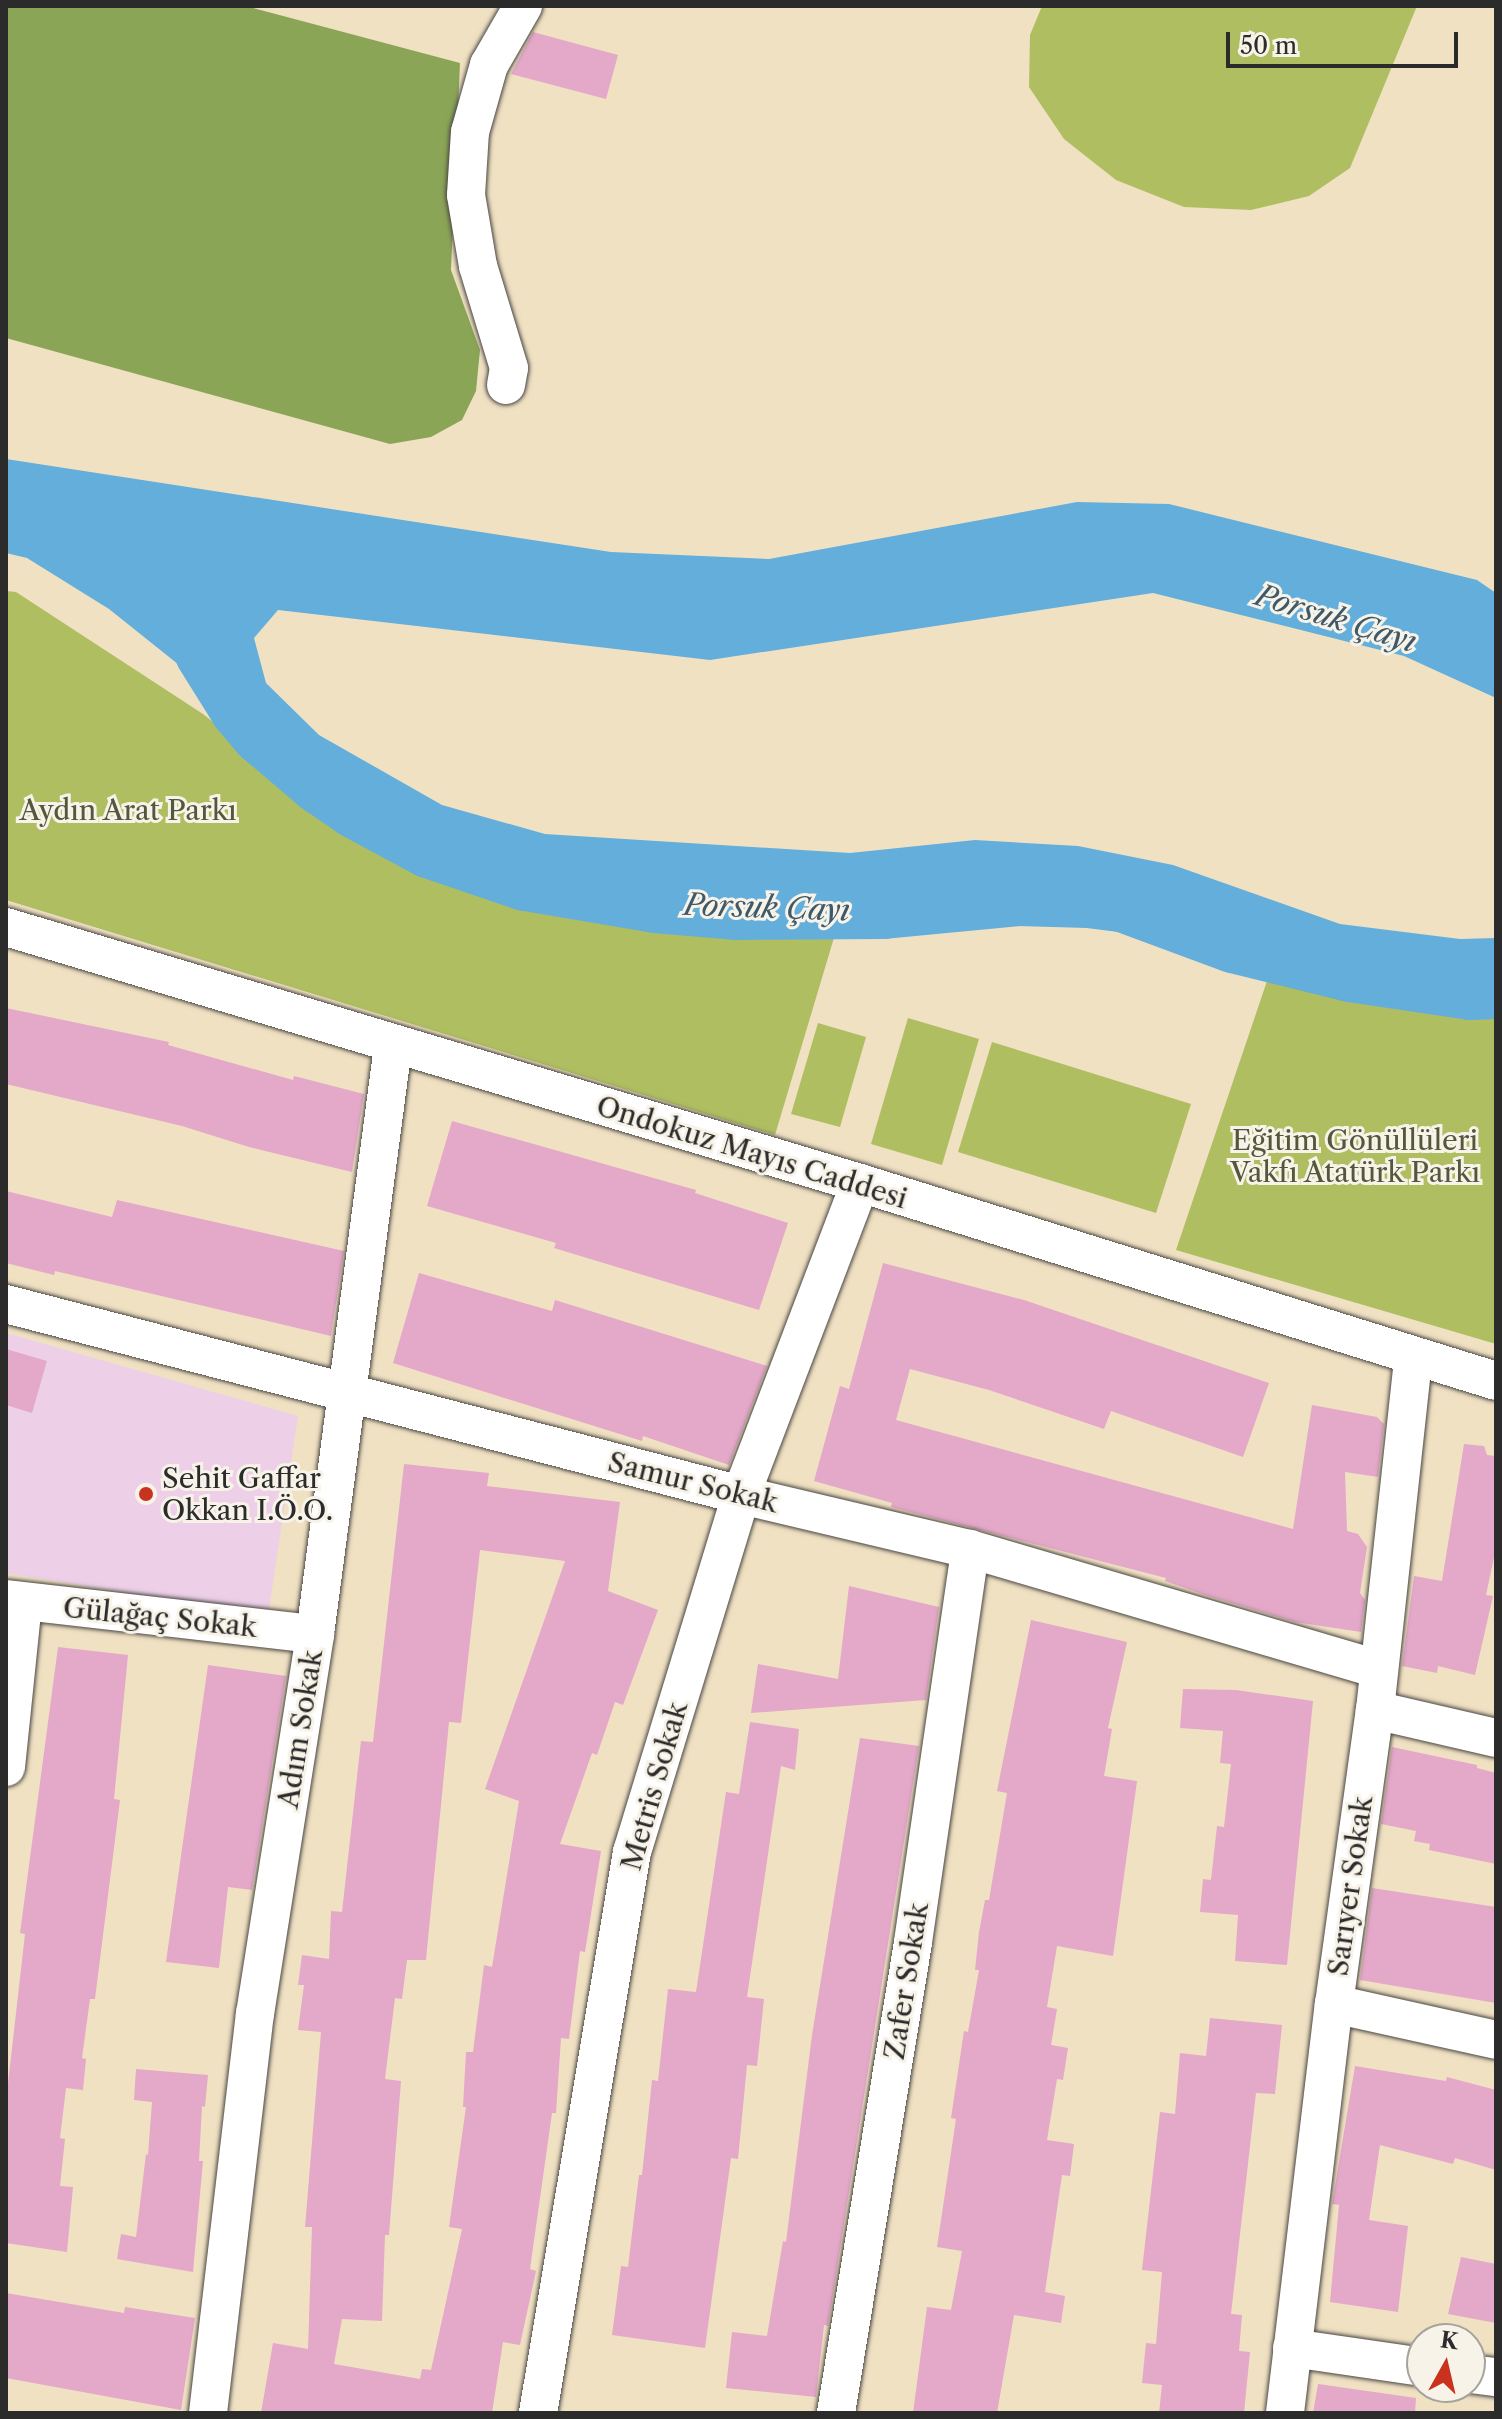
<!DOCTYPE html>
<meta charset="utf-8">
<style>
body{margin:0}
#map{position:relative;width:1502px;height:2419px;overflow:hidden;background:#f0e1c3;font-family:"Libre Caslon Text",serif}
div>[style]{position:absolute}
.built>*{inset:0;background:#edd0e8}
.green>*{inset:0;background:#afbe61}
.forest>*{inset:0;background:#8ba557}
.water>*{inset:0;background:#64aedc}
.river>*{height:56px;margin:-28px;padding:0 28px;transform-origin:28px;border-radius:28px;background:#64aedc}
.building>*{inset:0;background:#e4a8c9}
.roads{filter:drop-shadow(0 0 2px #494642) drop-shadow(0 0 2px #494642)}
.minor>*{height:38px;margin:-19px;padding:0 19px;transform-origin:19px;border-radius:19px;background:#fff}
.dots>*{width:22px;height:22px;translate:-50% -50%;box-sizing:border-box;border:4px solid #f7f3e8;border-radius:50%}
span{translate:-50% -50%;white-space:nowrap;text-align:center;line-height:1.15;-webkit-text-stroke:6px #f7f3e8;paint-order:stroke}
.park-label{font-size:28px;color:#53573b}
.street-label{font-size:28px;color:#2b2b2b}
.poi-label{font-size:28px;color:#2b2b2b}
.left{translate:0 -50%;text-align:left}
.water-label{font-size:30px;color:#3f5969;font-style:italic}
.frame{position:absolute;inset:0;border:8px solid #2b2b2b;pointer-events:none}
.north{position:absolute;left:1406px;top:2323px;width:80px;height:80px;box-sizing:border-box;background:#f7f3e8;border:2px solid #a5a39c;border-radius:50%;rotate:8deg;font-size:22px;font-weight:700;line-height:32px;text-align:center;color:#2b2b2b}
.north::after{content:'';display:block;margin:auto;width:28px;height:36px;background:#c8321e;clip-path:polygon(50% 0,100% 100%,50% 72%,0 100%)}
.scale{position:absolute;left:1226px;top:32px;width:232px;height:36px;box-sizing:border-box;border:4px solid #2b2b2b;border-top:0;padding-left:10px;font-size:24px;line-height:28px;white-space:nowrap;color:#2b2b2b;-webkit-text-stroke:6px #f7f3e8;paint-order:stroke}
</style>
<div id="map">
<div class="built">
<div style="clip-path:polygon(6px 1333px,298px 1416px,268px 1616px,6px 1573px)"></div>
</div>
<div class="green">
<div style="clip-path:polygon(1042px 6px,1417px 6px,1350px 168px,1309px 196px,1251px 210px,1184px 207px,1116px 180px,1064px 139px,1029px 87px,1030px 35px)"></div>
<div style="clip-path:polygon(6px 591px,16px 592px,203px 714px,369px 845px,584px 910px,836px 931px,775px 1135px,6px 900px)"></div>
<div style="clip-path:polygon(1268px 978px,1445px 1006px,1496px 1010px,1496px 1344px,1176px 1250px)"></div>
<div style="clip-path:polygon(908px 1018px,979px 1039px,942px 1165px,871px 1144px)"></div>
<div style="clip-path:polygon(818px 1023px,866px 1037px,840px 1127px,791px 1114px)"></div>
<div style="clip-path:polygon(992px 1042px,1191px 1104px,1156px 1213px,958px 1152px)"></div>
</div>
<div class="forest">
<div style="clip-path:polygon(6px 6px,246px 6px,460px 63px,451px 270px,480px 350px,476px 391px,462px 420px,431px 437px,390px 444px,6px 338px)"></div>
</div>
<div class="water">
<div style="clip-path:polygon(6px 459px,611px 552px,769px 559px,1077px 502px,1169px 504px,1477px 580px,1496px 593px,1496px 698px,1404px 656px,1153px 593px,710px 660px,278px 610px,254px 638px,266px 683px,319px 735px,442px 805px,545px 834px,850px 853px,975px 840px,1078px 846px,1173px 865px,1340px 924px,1460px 939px,1496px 938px,1496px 982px,1457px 984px,1342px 966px,1114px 887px,1013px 875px,853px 893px,560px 874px,464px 851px,349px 801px,109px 609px,27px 558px,6px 553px)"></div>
</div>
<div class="river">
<div style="left:203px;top:654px;width:66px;rotate:58deg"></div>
<div style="left:238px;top:710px;width:34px;rotate:50deg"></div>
<div style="left:260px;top:736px;width:77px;rotate:40.3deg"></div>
<div style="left:319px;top:786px;width:42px;rotate:34.4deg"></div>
<div style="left:354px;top:810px;width:84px;rotate:28.4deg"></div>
<div style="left:428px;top:850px;width:102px;rotate:18.8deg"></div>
<div style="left:525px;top:883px;width:132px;rotate:9.6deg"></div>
<div style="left:655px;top:905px;width:81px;rotate:4.9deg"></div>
<div style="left:736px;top:912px;width:148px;rotate:-0.4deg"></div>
<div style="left:884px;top:911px;width:136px;rotate:-5.5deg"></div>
<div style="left:1019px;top:898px;width:69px;rotate:1.7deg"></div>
<div style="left:1088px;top:900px;width:34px;rotate:7deg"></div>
<div style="left:1122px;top:904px;width:118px;rotate:20.3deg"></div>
<div style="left:1233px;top:945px;width:121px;rotate:13.9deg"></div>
<div style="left:1350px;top:974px;width:121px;rotate:8.5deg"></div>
<div style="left:1470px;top:992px;width:26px;rotate:-2deg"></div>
</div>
<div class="building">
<div style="clip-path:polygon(533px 32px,618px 55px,606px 99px,511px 74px)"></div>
<div style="clip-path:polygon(6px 1008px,169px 1042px,168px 1045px,293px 1080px,294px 1076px,364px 1094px,352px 1172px,249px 1147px,182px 1126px,6px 1084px)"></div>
<div style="clip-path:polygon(452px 1121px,696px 1190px,695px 1193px,788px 1223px,759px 1310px,554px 1248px,556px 1243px,427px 1206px)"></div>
<div style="clip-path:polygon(6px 1191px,112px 1217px,117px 1200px,344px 1251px,331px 1336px,55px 1271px,54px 1275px,6px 1263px)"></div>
<div style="clip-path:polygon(883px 1263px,1024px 1300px,1269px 1383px,1243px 1457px,1111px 1411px,1104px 1429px,989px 1390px,910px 1369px,896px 1420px,1293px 1529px,1312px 1405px,1377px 1417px,1384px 1424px,1378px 1477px,1345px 1472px,1347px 1531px,1358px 1534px,1367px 1547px,1360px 1593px,1365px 1600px,1361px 1632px,1295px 1622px,1205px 1595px,1165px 1581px,1166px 1578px,891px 1507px,892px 1503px,814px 1481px,840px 1386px,849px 1389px)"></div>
<div style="clip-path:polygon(419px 1273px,552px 1311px,555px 1300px,767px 1366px,729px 1465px,643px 1436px,642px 1441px,393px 1363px)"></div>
<div style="clip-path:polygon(6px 1349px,47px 1361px,32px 1413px,6px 1405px)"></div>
<div style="clip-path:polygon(1464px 1444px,1484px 1446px,1487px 1455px,1496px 1456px,1496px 1548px,1486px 1595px,1493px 1596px,1475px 1675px,1438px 1666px,1437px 1673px,1402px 1666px,1414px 1576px,1442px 1581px)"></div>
<div style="clip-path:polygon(evenodd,404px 1464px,489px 1473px,487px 1486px,620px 1502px,608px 1591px,658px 1610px,623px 1705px,615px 1702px,597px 1755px,592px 1753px,560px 1844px,601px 1851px,585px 1952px,580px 1951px,569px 2039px,561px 2038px,556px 2113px,552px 2113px,530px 2269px,536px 2271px,520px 2345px,503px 2342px,492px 2413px,261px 2413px,273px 2343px,308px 2349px,312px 2227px,305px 2227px,321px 2032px,298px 2030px,304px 1985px,298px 1985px,302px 1955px,329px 1959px,331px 1911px,342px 1912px,361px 1741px,373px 1742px,404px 1464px,480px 1550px,565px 1561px,485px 1789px,519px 1801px,492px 1967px,484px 1965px,473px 2052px,466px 2052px,463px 2107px,466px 2107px,449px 2227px,462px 2229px,431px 2370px,422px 2369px,420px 2379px,334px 2364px,342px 2319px,382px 2321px,385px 2235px,389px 2235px,401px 2081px,385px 2079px,395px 1998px,402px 1999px,407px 1960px,426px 1960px,449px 1722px,461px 1723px,480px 1550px)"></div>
<div style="clip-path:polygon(849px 1586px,939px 1607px,926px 1700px,751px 1713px,758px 1664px,838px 1679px)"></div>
<div style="clip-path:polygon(1031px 1620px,1127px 1642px,1108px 1728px,1112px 1729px,1104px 1776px,1137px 1781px,1113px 1956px,1057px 1946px,1047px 2007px,1057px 2009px,1051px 2045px,1068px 2048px,1063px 2080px,1057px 2079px,1047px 2140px,1074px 2144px,1070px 2176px,1062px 2175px,1045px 2292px,1065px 2296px,1061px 2323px,1014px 2315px,997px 2413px,913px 2413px,927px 2307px,951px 2310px,962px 2251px,937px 2247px,956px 2119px,951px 2118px,964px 2031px,968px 2032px,979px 1970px,975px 1970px,979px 1932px,985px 1900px,989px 1900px,1007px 1793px,997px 1791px)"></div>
<div style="clip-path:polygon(58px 1647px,128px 1655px,114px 1799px,120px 1800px,95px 1999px,90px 1999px,82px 2058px,86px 2059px,83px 2090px,66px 2088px,60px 2138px,65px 2139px,60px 2186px,73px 2187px,67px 2252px,6px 2243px,6px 2101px,25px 1934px,20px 1933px)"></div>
<div style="clip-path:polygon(208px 1665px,286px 1676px,252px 1890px,228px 1887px,219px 1968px,166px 1962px)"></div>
<div style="clip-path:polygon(1183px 1689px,1236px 1690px,1313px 1701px,1287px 1965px,1235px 1961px,1238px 1915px,1200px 1912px,1203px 1879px,1211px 1880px,1217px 1826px,1224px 1827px,1231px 1764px,1220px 1763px,1223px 1731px,1180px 1728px)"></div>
<div style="clip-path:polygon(750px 1722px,799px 1729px,795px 1770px,781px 1766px,747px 1997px,764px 1999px,757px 2066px,747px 2065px,738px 2159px,731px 2158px,705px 2348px,612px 2335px,621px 2266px,628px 2267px,639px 2175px,642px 2175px,652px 2080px,658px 2081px,668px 1989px,696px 1992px,726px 1792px,739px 1794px)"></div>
<div style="clip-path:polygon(860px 1738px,919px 1746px,828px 2326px,824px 2325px,816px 2397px,726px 2388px,732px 2332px,767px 2336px,783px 2241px,786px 2242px,812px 2035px)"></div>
<div style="clip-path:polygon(1392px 1747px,1477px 1765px,1477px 1768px,1496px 1773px,1496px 1864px,1429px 1850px,1430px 1844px,1414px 1841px,1416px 1831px,1381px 1824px)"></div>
<div style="clip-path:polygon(1372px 1888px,1496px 1907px,1496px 2003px,1360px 1980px)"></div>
<div style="clip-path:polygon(1210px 2018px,1282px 2025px,1275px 2094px,1256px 2093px,1231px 2314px,1242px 2315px,1239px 2351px,1250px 2352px,1244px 2413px,1159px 2413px,1162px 2385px,1142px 2383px,1146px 2343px,1156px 2344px,1162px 2272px,1142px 2270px,1160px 2112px,1175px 2114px,1180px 2053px,1206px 2056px)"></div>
<div style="clip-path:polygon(1355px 2066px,1446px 2081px,1447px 2077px,1496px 2090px,1496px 2170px,1455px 2158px,1453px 2164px,1380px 2145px,1369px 2220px,1408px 2226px,1398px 2312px,1330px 2302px,1339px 2205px,1332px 2204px)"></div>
<div style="clip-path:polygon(136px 2069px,208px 2075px,205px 2107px,202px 2106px,199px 2161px,203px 2161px,193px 2272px,117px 2259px,121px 2234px,136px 2237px,146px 2154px,148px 2155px,152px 2102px,134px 2100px)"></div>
<div style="clip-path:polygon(1461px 2257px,1496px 2264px,1496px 2323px,1448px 2314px)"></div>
<div style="clip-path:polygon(6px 2293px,124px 2313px,125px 2307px,195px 2318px,181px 2410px,6px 2378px)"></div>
<div style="clip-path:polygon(1318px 2384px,1416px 2398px,1415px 2413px,1313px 2413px)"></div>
</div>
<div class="roads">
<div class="minor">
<div style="left:506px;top:385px;width:17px;rotate:-80deg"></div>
<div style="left:509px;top:368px;width:107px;rotate:-106.9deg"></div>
<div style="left:478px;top:266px;width:72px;rotate:-99.6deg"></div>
<div style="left:466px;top:195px;width:63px;rotate:-86.4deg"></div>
<div style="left:470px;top:132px;width:70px;rotate:-74.2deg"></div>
<div style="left:489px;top:65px;width:68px;rotate:-60deg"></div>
<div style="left:6px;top:927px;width:892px;rotate:16.69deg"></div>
<div style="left:860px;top:1183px;width:666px;rotate:17.29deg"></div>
<div style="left:6px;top:1304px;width:759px;rotate:14.57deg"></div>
<div style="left:741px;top:1495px;width:235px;rotate:13.3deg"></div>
<div style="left:970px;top:1549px;width:425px;rotate:16.4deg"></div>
<div style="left:6px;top:1599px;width:311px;rotate:6.5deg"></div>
<div style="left:1375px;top:1710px;width:124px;rotate:13deg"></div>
<div style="left:6px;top:1767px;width:166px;rotate:-84.1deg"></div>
<div style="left:1334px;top:2004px;width:166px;rotate:12.5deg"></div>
<div style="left:1292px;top:2348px;width:131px;rotate:8.3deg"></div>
<div style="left:1470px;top:2374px;width:26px;rotate:7deg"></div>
<div style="left:208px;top:2413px;width:402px;rotate:-83.3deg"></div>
<div style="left:255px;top:2014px;width:385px;rotate:-81deg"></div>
<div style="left:315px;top:1634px;width:593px;rotate:-82.44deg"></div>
<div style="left:538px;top:2413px;width:569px;rotate:-80.49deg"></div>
<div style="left:632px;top:1852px;width:373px;rotate:-73deg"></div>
<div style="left:741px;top:1495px;width:334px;rotate:-69.1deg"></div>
<div style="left:836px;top:2413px;width:477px;rotate:-80.7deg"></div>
<div style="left:913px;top:1942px;width:397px;rotate:-81.7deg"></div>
<div style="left:1285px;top:2413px;width:412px;rotate:-83.2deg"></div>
<div style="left:1334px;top:2004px;width:297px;rotate:-82.1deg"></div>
<div style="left:1375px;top:1710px;width:354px;rotate:-83.8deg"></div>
</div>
</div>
<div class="dots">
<div style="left:146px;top:1494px;background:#c8321e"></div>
</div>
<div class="park-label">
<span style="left:128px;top:810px">Aydın Arat Parkı</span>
<span style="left:1355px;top:1156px">Eğitim Gönüllüleri<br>Vakfı Atatürk Parkı</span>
</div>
<div class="street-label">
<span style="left:752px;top:1152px;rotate:17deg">Ondokuz Mayıs Caddesi</span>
<span style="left:693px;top:1482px;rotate:14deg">Samur Sokak</span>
<span style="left:160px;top:1617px;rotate:6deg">Gülağaç Sokak</span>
<span style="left:300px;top:1729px;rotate:-81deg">Adım Sokak</span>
<span style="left:654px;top:1786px;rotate:-74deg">Metris Sokak</span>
<span style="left:1350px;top:1886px;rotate:-82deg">Sarıyer Sokak</span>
<span style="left:906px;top:1981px;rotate:-81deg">Zafer Sokak</span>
</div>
<div class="poi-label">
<span class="left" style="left:162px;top:1494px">Sehit Gaffar<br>Okkan I.Ö.O.</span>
</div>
<div class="water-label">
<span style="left:1336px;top:619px;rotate:17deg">Porsuk Çayı</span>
<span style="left:767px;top:908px;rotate:2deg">Porsuk Çayı</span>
</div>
<div class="frame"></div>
<div class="north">K</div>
<div class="scale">50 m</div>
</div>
